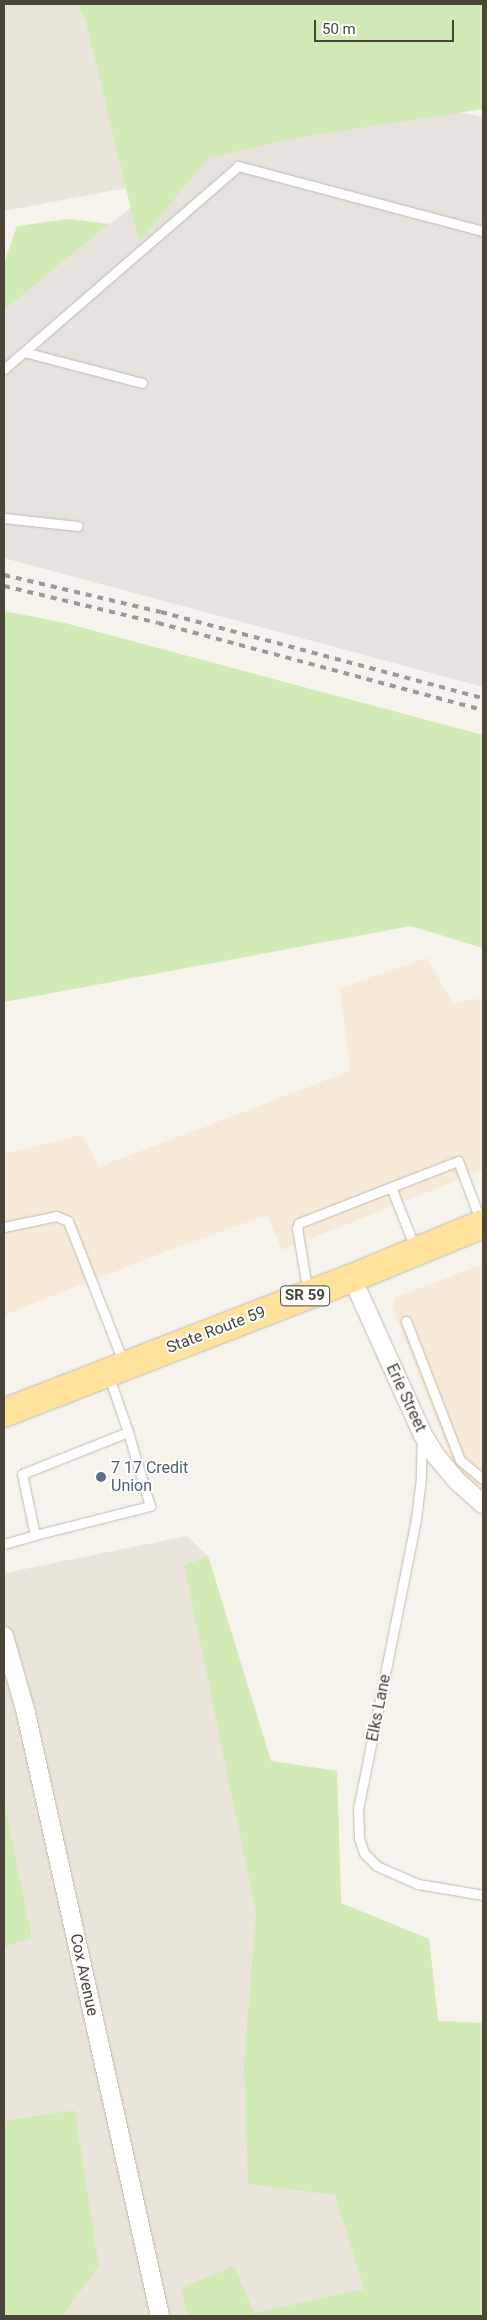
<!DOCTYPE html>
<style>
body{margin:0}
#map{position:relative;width:487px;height:2320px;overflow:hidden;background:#f6f3ec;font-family:Roboto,sans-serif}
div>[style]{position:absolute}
.residential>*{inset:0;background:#eae5da}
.commercial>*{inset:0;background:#f7ead8}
.industrial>*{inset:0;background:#e6e2dd}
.green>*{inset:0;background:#d2eab5}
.roads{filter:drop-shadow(0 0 1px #c2bbae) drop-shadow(0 0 1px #c2bbae)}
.lane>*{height:9px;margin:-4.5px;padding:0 4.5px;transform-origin:4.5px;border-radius:4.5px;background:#fff}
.street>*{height:18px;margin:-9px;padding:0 9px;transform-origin:9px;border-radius:9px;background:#fff}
.primary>*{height:28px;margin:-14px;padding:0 14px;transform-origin:14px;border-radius:14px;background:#ffe39c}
.rail>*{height:4px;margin-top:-2px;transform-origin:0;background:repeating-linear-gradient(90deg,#9a9a9a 0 6px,transparent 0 12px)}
.dots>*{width:14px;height:14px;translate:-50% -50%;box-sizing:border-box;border:2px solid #fff;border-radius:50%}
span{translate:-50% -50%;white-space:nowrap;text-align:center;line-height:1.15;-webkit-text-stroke:4px #fff;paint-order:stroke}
.shield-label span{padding:1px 4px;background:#fff;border:1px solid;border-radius:4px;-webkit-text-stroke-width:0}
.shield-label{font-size:15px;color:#4b4439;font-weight:700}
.street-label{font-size:16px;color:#4b4439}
.service-label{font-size:16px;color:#4e5e75}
.left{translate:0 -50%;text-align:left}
.frame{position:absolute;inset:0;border:5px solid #4b4439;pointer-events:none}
.scale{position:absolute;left:314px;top:20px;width:140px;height:22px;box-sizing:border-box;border:2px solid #4b4439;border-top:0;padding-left:6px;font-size:15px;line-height:18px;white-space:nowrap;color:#4b4439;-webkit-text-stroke:4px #fff;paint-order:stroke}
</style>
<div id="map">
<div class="residential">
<div style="clip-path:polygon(4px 4px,86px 4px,126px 188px,4px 211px)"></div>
<div style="clip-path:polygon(187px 1536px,208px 1556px,271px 1761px,337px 1771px,341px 1903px,429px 1939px,438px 2021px,483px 2023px,483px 2316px,63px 2316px,99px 2266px,75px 2110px,4px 2121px,4px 1947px,32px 1937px,4px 1798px,4px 1575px,5px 1573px)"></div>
</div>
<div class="commercial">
<div style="clip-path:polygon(427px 958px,453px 1003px,483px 998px,483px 1170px,282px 1250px,267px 1215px,167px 1251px,4px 1315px,4px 1154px,82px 1135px,99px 1167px,350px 1071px,340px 988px)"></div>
<div style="clip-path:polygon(483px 1264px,483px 1493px,454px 1465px,392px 1307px,396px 1297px)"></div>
</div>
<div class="industrial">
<div style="clip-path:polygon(335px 85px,483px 117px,483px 687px,4px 558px,4px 310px,207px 146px)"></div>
</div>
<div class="green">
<div style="clip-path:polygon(78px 4px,483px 4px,483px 109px,301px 137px,208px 158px,139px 242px,86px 23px)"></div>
<div style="clip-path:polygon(69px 219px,110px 224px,4px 310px,4px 263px,17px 226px)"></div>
<div style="clip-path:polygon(4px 611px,65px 623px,483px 735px,483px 948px,411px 926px,4px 1002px)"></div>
<div style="clip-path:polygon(208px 1556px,271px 1761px,337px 1771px,341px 1903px,429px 1939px,438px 2021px,483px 2023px,483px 2316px,187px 2316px,181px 2288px,234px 2266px,254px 2313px,364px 2289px,335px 2195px,248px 2184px,244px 2063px,256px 1913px,184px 1565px)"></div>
<div style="clip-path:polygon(4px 1798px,32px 1938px,4px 1947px)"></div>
<div style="clip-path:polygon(75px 2110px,99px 2266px,63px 2316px,4px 2316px,4px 2121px)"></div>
</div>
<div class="roads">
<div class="lane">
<div style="left:24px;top:352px;width:122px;rotate:14.7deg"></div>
<div style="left:4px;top:369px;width:310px;rotate:-40.9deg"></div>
<div style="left:238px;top:166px;width:253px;rotate:14.9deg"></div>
<div style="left:4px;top:518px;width:74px;rotate:6.2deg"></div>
<div style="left:391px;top:1187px;width:66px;rotate:68.5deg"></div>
<div style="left:4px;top:1227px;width:53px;rotate:-11.9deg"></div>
<div style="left:56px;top:1216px;width:13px;rotate:23deg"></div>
<div style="left:68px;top:1221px;width:154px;rotate:68.6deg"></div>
<div style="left:308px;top:1293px;width:66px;rotate:-99.6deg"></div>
<div style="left:297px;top:1228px;width:5px;rotate:-68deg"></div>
<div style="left:299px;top:1223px;width:171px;rotate:-21.3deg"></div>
<div style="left:458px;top:1161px;width:65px;rotate:69.3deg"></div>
<div style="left:406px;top:1321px;width:149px;rotate:68.8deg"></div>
<div style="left:460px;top:1460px;width:30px;rotate:40deg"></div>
<div style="left:422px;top:1440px;width:38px;rotate:92deg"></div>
<div style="left:421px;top:1478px;width:41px;rotate:97deg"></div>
<div style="left:416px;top:1519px;width:295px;rotate:101.3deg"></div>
<div style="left:358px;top:1808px;width:30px;rotate:88deg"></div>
<div style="left:359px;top:1838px;width:16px;rotate:72deg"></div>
<div style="left:364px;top:1853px;width:18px;rotate:45deg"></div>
<div style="left:377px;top:1866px;width:45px;rotate:23.7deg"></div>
<div style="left:418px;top:1884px;width:66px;rotate:9.6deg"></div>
<div style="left:35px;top:1535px;width:119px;rotate:-14.2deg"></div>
<div style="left:150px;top:1506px;width:77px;rotate:-106.6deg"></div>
<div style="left:128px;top:1432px;width:61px;rotate:-109deg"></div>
<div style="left:4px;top:1544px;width:32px;rotate:-16deg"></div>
<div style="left:35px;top:1535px;width:62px;rotate:-102deg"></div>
<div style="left:22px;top:1474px;width:114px;rotate:-21.6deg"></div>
</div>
<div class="street">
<div style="left:352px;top:1278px;width:172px;rotate:65.7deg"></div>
<div style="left:423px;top:1435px;width:25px;rotate:58deg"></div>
<div style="left:436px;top:1456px;width:31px;rotate:50deg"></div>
<div style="left:456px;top:1480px;width:36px;rotate:42deg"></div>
<div style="left:4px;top:1636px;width:76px;rotate:74deg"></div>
<div style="left:25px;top:1709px;width:622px;rotate:77.46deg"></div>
</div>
<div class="primary">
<div style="left:4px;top:1413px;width:373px;rotate:-21.2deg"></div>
<div style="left:352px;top:1278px;width:142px;rotate:-22.4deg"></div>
</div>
</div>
<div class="rail">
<div style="left:4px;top:575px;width:161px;rotate:13.3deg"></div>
<div style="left:161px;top:612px;width:333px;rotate:15deg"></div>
<div style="left:4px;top:586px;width:158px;rotate:13.5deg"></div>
<div style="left:158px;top:623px;width:336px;rotate:15deg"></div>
</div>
<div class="dots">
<div style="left:101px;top:1477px;background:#5c6f8a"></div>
</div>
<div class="shield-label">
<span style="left:305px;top:1296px">SR 59</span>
</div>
<div class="street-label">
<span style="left:216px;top:1330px;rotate:-21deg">State Route 59</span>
<span style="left:406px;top:1398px;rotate:65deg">Erie Street</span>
<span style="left:379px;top:1708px;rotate:-79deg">Elks Lane</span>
<span style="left:84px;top:1975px;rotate:78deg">Cox Avenue</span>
</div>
<div class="service-label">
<span class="left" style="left:111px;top:1477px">7 17 Credit<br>Union</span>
</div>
<div class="frame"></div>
<div class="scale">50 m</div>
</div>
